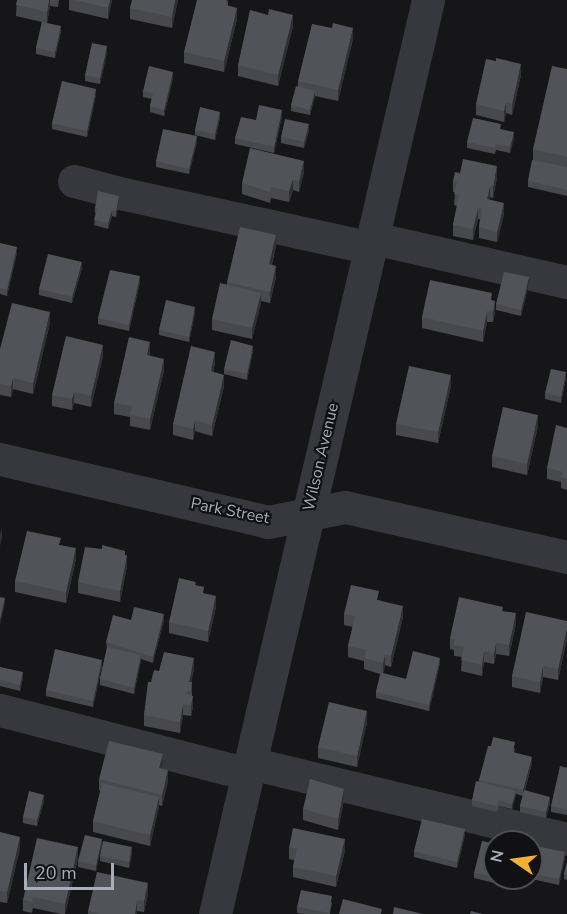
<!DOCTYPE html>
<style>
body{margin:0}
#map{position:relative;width:567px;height:914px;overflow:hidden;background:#161618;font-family:"Nunito Sans",sans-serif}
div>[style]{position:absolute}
.minor>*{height:33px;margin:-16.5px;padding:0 16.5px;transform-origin:16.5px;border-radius:16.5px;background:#37383d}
.wall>*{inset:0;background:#47494d}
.shaded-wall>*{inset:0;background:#2f3033}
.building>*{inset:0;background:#525359}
span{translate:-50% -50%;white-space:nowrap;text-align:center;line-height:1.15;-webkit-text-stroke:4.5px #111113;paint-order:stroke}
.street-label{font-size:16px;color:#a8adb8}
.north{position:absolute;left:483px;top:830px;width:60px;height:60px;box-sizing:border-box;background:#111113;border:2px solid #4d4f55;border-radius:50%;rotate:283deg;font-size:16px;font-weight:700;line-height:24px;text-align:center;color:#a8adb8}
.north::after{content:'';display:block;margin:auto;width:21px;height:27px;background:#f2b134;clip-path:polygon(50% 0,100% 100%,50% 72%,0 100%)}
.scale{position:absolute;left:24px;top:863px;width:90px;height:27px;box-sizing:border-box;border:3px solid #a8adb8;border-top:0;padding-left:8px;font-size:18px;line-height:21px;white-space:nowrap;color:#a8adb8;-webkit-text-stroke:4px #111113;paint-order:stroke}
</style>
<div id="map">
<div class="minor">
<div style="left:74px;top:181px;width:52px;rotate:14.6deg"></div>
<div style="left:124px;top:194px;width:253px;rotate:12.3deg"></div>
<div style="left:373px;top:238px;width:199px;rotate:12.8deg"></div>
<div style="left:0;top:459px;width:275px;rotate:13.2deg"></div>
<div style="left:268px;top:522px;width:78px;rotate:-11deg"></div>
<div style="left:345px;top:507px;width:228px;rotate:12.7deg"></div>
<div style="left:0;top:710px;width:256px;rotate:14.5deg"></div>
<div style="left:250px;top:763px;width:326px;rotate:13.5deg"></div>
<div style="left:215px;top:914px;width:938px;rotate:-76.88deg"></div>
</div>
<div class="wall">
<div style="clip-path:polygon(17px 0,59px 0,58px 7px,50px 6px,47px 23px,61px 32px,55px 58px,36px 54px,36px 48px,42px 22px,16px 16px)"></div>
<div style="clip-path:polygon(69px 0,112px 0,108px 19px,69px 10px)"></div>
<div style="clip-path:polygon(178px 0,172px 28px,130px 19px,130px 8px)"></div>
<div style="clip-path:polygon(228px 0,228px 5px,237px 19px,224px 72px,184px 63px,184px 52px)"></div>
<div style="clip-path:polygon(268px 15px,293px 26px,278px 86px,238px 76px,238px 65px)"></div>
<div style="clip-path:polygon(353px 39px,338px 101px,315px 96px,310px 115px,291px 111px,291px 105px,298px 87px,298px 81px)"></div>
<div style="clip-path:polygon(107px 52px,100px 84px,85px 81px,85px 75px)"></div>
<div style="clip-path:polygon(567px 69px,567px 196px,528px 187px,528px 181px,533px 160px,533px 149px)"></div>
<div style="clip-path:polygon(521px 75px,512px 115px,506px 113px,504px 122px,476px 115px,476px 104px)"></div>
<div style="clip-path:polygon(173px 78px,164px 116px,150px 112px,150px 106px,152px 99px,143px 97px,143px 91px)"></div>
<div style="clip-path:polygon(96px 95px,87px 137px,52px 129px,52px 123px)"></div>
<div style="clip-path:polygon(282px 116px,274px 153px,235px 144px,235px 138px,256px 120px)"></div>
<div style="clip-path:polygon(220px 118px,215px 140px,195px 135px,195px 130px)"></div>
<div style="clip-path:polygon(501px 129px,514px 138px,510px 153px,496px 150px,495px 154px,467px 148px,467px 142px)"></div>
<div style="clip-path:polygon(309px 130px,304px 148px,281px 143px,281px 137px)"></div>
<div style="clip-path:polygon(197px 142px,189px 174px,156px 167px,156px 161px)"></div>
<div style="clip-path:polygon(304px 172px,299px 192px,293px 190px,289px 202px,271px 198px,270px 203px,242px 194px,242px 183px)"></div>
<div style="clip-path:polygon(460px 173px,497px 177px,493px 198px,490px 197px,489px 200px,504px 214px,497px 242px,479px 238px,479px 227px,480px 219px,478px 219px,473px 240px,453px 236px,453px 225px,457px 206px,454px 205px,455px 192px,453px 192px,453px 181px)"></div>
<div style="clip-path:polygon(119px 202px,116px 217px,112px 216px,108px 229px,94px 225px,96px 214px,95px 213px,95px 208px)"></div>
<div style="clip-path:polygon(0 243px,17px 253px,7px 296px,0 294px)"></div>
<div style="clip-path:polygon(276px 246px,272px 265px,276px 277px,270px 303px,261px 301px,252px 339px,212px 330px,212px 319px,227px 285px,227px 282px)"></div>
<div style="clip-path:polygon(82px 268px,72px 303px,39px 295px,39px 289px)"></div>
<div style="clip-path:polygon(140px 282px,129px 331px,98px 324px,98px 318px)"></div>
<div style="clip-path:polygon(529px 283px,521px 316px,496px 310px,496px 304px)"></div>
<div style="clip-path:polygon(492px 300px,495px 312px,493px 322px,487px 322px,483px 342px,422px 328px,422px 317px)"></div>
<div style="clip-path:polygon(195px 313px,189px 342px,159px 335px,159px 330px)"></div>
<div style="clip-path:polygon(50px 323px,33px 394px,13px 389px,11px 397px,0 395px,0 349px)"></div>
<div style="clip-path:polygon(253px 351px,247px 380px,224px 374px,224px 369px)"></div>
<div style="clip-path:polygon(150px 353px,149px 356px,164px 370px,150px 430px,130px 426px,130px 417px,114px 414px,114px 403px)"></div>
<div style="clip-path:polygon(103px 356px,91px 407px,74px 403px,72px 410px,52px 406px,52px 395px)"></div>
<div style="clip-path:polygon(215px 363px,213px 372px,224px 386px,212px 436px,195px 431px,193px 440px,173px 435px,173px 424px)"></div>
<div style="clip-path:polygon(566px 378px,561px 403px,545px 399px,545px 393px)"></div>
<div style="clip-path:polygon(451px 386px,438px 443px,396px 435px,396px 424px)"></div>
<div style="clip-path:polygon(538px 426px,527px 475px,492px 467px,492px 456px)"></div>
<div style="clip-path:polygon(567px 428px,567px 490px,561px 488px,561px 482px,547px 479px,547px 468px)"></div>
<div style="clip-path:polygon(61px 545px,76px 559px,66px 603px,15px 592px,15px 581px)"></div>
<div style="clip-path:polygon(125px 555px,127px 566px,120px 602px,78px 593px,78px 582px)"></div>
<div style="clip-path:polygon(196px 585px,216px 607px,208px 642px,169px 633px,169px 622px)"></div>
<div style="clip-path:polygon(379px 600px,403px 617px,391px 667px,385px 665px,383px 673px,406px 679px,440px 663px,429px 711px,376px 698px,376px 692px,380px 674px,364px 669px,364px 661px,348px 657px,348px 646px,353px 627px,344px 625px,344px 614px)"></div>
<div style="clip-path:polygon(503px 611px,516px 624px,509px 656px,496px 654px,494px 664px,484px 662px,482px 676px,461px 671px,462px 657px,454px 656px,454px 650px,450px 649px,450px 638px)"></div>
<div style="clip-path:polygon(131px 620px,164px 620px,153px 663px,141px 659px,134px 694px,100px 685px,100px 679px,107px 648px,106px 642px)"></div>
<div style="clip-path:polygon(567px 621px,567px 639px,558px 680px,543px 677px,540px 693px,512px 687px,512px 676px)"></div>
<div style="clip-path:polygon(102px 666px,93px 707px,46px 696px,46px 690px)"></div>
<div style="clip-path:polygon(0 667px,23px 678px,20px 691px,0 686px)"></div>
<div style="clip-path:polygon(194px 669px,191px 682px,193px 707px,191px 716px,183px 715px,180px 733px,144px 726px,144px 715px,151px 682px,159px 671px)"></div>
<div style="clip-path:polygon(367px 722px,357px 767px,318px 758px,318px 747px)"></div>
<div style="clip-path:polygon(515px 748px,514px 753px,532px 763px,525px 790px,550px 803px,546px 818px,520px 812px,520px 806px,523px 796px,516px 794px,512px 809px,499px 806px,497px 812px,472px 806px,472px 800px,479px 780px)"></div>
<div style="clip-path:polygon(163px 765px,162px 768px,168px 781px,162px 806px,159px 805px,150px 846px,93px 832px,93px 821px,101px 791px,99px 790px,99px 779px)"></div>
<div style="clip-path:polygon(567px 766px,567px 815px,551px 812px,551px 806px)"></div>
<div style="clip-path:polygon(344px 800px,338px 830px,303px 820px,303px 809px)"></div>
<div style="clip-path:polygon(44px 801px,37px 826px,23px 823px,23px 817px)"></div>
<div style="clip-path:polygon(0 832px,20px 848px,7px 903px,0 902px)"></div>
<div style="clip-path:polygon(465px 835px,457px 868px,414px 857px,414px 851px)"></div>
<div style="clip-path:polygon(102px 839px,96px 871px,78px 867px,78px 861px)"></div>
<div style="clip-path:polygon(495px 844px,495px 878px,503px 878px,502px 885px,474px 878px,474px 873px)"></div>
<div style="clip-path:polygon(531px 845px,565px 858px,559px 885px,527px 878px,531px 878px)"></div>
<div style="clip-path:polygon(289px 848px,345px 850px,336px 887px,293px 877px,293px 867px,294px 860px,289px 859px)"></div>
<div style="clip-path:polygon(132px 853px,129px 868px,100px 861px,100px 856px)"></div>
<div style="clip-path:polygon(78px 858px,65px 914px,61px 914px,33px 908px,32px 913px,23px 911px,23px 900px)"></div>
<div style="clip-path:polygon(567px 862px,567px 880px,564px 879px,564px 874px)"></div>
<div style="clip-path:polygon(148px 894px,144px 912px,137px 911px,137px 914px,88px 914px,88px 911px)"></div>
<div style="clip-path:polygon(332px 902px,330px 914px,304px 914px,297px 913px,297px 907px)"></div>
</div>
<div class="shaded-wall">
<div style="clip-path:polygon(49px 0,50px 0,50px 6px,47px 23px,47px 12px)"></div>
<div style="clip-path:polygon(110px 0,112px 0,108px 19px,108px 8px)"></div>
<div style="clip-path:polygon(175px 0,178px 0,172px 28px,172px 17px)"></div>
<div style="clip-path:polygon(237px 8px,237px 19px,224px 72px,224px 61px)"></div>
<div style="clip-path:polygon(293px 15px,293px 26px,278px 86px,278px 75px)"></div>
<div style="clip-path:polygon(61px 26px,61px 32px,55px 58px,55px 52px)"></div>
<div style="clip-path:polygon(353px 28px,353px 39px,338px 101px,338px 90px)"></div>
<div style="clip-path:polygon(107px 46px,107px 52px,100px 84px,100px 78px)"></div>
<div style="clip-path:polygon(521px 64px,521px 75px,512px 115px,512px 104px)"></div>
<div style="clip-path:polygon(173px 72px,173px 78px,164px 116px,164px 110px)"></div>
<div style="clip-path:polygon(96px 89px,96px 95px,87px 137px,87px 131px)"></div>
<div style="clip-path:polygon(315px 91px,315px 97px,310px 115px,310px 110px)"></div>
<div style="clip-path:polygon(506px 102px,506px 113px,504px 122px,504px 111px)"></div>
<div style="clip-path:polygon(282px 110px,282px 116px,274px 153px,274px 147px)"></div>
<div style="clip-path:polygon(220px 112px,220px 118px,215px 140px,215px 134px)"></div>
<div style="clip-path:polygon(309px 124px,309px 130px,304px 148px,304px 142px)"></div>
<div style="clip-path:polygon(514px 132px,514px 138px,510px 153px,510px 147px)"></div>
<div style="clip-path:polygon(197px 136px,197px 142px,189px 174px,189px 169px)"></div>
<div style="clip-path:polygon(304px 161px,304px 172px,299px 192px,299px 181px)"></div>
<div style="clip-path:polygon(497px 166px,497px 177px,493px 198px,493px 187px)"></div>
<div style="clip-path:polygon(293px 179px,293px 190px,289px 202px,289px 191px)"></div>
<div style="clip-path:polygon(490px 186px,490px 197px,487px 210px,487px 199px)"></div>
<div style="clip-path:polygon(119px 196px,119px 202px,116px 217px,116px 211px)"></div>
<div style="clip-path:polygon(504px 203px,504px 214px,497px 242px,497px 232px)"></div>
<div style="clip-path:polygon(478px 208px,478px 219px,473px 240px,473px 229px)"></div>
<div style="clip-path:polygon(112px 210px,112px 216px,108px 229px,108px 223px)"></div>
<div style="clip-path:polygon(276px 235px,276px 246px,269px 275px,269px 264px)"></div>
<div style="clip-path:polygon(17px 247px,17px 253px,7px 296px,7px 290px)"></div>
<div style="clip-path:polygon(82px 262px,82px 268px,72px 303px,72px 297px)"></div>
<div style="clip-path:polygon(276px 266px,276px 277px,270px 303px,270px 292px)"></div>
<div style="clip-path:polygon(140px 276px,140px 282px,129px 331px,129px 325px)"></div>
<div style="clip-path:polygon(529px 277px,529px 283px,521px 316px,521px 310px)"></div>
<div style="clip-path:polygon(261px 293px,261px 304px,252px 339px,252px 328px)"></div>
<div style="clip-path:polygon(495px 301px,495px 312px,493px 322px,493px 312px)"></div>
<div style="clip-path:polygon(195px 307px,195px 313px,189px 342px,189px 337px)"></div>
<div style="clip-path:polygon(487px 311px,487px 322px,483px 342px,483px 331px)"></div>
<div style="clip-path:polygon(50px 312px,50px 323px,33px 394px,33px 383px)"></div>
<div style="clip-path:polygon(150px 342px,150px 353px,147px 366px,147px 355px)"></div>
<div style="clip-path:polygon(103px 345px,103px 356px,91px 407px,91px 396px)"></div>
<div style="clip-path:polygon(253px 346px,253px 351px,247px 380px,247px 374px)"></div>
<div style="clip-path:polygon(215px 352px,215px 363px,211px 382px,211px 371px)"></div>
<div style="clip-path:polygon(164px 359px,164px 370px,150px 430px,150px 419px)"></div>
<div style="clip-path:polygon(566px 372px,566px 378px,561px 403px,561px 397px)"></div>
<div style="clip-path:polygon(224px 375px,224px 386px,212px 436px,212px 425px)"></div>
<div style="clip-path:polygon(451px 375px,451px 386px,438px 443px,438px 432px)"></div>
<div style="clip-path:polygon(13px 378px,13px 389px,11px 397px,11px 386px)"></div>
<div style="clip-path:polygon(74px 392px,74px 403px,72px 410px,72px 399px)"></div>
<div style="clip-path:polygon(538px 415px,538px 426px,527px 475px,527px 464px)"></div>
<div style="clip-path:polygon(195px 420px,195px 431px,193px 440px,193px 429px)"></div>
<div style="clip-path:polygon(2px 527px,2px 538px,0 546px,0 535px)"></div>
<div style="clip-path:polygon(76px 548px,76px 559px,66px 603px,66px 592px)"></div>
<div style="clip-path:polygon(127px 555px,127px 566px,120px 602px,120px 591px)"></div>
<div style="clip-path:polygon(216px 596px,216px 607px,208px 642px,208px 631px)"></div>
<div style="clip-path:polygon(5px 598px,5px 603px,0 626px,0 620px)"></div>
<div style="clip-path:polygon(403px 606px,403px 617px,391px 667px,391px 656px)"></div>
<div style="clip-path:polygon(516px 613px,516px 624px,509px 656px,509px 645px)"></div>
<div style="clip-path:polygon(164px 614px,164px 620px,153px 663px,153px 657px)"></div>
<div style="clip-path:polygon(567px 628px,567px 639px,558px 680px,558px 669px)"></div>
<div style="clip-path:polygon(496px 643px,496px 654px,494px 664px,494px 653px)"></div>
<div style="clip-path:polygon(484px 651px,484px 662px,482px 676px,482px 665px)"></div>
<div style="clip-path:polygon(385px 654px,385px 665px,383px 674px,383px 663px)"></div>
<div style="clip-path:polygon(141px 655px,141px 661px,134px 694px,134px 688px)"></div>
<div style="clip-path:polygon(194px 658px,194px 669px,189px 693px,189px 682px)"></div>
<div style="clip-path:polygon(440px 658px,440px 663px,429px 711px,429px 705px)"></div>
<div style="clip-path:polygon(102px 660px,102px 666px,93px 707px,93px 701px)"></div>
<div style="clip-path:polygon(543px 666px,543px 677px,540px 693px,540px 682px)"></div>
<div style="clip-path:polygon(23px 672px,23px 678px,20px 691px,20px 685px)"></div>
<div style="clip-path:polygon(193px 696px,193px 707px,191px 716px,191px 705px)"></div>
<div style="clip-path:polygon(183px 704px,183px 715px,180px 733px,180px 722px)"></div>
<div style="clip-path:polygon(367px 711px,367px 722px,357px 767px,357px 756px)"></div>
<div style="clip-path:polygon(163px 754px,163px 765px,159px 778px,159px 768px)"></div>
<div style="clip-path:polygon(532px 757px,532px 763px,523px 796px,523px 790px)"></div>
<div style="clip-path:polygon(168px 770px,168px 781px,162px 806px,162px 795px)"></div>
<div style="clip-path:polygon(344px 789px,344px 800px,338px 830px,338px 819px)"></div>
<div style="clip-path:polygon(516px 791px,516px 796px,512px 809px,512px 804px)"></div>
<div style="clip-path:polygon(44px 795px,44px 801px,37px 826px,37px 820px)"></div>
<div style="clip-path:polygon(159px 797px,159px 808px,150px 846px,150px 835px)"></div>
<div style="clip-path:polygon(550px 797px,550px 803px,546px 818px,546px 812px)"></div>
<div style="clip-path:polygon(465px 829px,465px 835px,457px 868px,457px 862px)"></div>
<div style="clip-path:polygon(20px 837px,20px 848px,7px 903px,7px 892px)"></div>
<div style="clip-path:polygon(102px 839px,102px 845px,96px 871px,96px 865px)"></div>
<div style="clip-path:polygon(345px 839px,345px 850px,336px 887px,336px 876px)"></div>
<div style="clip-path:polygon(78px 847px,78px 858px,65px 914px,65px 904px)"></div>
<div style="clip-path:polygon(132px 847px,132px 853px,129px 868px,129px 862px)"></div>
<div style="clip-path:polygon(565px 852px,565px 858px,559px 885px,559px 879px)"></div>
<div style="clip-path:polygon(148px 883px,148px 894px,144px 912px,144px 901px)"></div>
<div style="clip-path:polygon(137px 900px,137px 914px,135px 914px)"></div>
</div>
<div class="building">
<div style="clip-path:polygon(17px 0,49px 0,47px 12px,16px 5px)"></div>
<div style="clip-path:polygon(75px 0,110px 0,108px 8px)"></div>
<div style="clip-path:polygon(132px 0,175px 0,172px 17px,130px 8px)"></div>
<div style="clip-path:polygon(197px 0,227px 0,226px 5px,237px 8px,224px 61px,184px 52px)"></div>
<div style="clip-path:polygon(269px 9px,293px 15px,278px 75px,238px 65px,250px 10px,268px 15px)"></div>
<div style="clip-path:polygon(42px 22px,61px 26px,55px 52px,36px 48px)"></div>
<div style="clip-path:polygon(333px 23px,353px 28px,338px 90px,298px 81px,312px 24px,332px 28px)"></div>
<div style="clip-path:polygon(92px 43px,107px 46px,100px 78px,85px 75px)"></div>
<div style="clip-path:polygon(496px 58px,521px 64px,512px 104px,506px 102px,504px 111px,476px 104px,486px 59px,496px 61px)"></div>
<div style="clip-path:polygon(149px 66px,173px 72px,164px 110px,150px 106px,153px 93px,143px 91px)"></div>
<div style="clip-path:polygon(552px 66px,567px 69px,567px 157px,533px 149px)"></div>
<div style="clip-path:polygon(62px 81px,96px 89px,87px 131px,52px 123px)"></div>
<div style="clip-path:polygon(296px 86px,315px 91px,310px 110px,291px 105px)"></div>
<div style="clip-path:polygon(259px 105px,282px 110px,274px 147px,235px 138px,241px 117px,256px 120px)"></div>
<div style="clip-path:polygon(200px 107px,220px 112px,215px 134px,195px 130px)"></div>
<div style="clip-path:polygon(473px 118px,501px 124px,500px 129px,514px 132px,510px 147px,496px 144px,495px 148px,467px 142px)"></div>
<div style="clip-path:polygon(285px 119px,309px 124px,304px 142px,281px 137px)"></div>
<div style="clip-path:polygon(163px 129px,197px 136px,189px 169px,156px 161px)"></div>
<div style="clip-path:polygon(250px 148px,304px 161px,299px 181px,293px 179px,289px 191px,271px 187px,270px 192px,242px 183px)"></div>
<div style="clip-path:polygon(463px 159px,497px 166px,493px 187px,490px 186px,487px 199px,504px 203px,497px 232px,479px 227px,482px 209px,478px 208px,473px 229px,453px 225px,459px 195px,454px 194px,457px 182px,453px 181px,455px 172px,460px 173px)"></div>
<div style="clip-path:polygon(532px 160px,567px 167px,567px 190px,528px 181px)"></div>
<div style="clip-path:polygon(98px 191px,119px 196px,116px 211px,112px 210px,108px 223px,94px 220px,97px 208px,95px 208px)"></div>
<div style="clip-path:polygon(240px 227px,276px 235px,269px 264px,276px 266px,270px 292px,227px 282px)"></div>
<div style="clip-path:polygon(0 243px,17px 247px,7px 290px,0 288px)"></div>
<div style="clip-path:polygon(48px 254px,82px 262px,72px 297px,39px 289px)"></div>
<div style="clip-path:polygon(110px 270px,140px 276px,129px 325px,98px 318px)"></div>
<div style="clip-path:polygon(504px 272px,529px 277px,521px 310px,496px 304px)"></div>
<div style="clip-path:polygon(430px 280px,492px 293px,491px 300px,495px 301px,493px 312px,487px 311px,483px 331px,422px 317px)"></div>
<div style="clip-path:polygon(220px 283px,261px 293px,252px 328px,212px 319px)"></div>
<div style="clip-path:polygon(166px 300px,195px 307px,189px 337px,159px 330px)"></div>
<div style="clip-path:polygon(12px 303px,50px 312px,33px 383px,13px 378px,11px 386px,0 384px,0 349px)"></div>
<div style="clip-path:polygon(66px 336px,103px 345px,91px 396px,74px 392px,72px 399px,52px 395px)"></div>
<div style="clip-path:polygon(129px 337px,150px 342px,147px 355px,164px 359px,150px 419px,130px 415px,132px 406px,114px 403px)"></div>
<div style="clip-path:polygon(231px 340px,253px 346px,247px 374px,224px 369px)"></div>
<div style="clip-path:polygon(191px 346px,215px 352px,211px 371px,224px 375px,212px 425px,195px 420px,193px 429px,173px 424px)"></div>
<div style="clip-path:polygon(409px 366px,451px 375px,438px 432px,396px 424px)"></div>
<div style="clip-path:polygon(551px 369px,566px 372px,561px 397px,545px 393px)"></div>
<div style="clip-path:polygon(503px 407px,538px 415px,527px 464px,492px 456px)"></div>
<div style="clip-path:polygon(556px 425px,567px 428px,567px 479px,561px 477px,563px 472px,547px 468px)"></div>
<div style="clip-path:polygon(27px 531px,61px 538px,59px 545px,76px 548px,66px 592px,15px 581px)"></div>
<div style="clip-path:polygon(102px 545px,125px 551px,125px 555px,127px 555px,120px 591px,78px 582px,85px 547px,102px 549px)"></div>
<div style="clip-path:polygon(179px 578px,196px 582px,195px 585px,204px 587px,203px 593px,216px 596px,208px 631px,169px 622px)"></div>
<div style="clip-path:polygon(351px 585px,379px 591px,377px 600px,403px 606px,391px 656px,385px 654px,383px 663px,364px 658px,366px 650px,348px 646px,355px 616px,344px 614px)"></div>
<div style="clip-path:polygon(0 597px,5px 598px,0 620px)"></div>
<div style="clip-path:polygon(459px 597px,503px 607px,502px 611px,516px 613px,509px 645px,496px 643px,494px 653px,484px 651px,482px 665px,461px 660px,464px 647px,454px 645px,455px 639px,450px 638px)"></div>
<div style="clip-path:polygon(134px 607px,164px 614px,153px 657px,106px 642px,113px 615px,131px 620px)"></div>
<div style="clip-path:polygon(526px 612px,567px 621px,567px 628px,558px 669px,543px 666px,540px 682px,512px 676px)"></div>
<div style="clip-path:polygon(107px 647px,141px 655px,134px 688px,100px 679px)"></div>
<div style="clip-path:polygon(55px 649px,102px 660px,93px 701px,46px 690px)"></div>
<div style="clip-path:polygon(413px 651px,440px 658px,429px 705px,376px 692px,381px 673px,406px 679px)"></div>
<div style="clip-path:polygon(164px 652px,194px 658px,189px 682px,192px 682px,191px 692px,187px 691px,186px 694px,193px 696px,191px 705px,183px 704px,180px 722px,144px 715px,148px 682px,151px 682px,154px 670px,159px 671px)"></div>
<div style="clip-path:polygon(0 667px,23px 672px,20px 685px,0 680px)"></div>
<div style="clip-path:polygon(329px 702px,367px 711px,357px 756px,318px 747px)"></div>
<div style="clip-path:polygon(493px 737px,515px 742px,513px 752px,532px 757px,523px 790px,479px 780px,488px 746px,491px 746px)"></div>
<div style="clip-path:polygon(109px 741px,163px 754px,159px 768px,168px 770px,162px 795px,99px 779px)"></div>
<div style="clip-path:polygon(560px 766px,567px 768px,567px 766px,567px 810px,551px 806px)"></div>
<div style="clip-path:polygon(310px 779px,344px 789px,338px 819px,303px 809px)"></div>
<div style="clip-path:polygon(476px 781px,516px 791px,512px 804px,499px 800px,497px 806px,472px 800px)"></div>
<div style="clip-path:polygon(102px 783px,159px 797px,150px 835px,93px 821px)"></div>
<div style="clip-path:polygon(524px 790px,550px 797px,546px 812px,520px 806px)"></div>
<div style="clip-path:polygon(29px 791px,44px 795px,37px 820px,23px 817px)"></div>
<div style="clip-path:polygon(422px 819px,465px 829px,457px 862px,414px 851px)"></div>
<div style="clip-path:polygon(293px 828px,345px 839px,336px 876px,293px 867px,297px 849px,289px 848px)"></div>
<div style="clip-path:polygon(0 832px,20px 837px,7px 892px,0 891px)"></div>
<div style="clip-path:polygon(85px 835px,102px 839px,96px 865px,78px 861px)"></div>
<div style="clip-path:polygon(37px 838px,78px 847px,65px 904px,33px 897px,32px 902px,23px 900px)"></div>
<div style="clip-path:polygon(103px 841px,132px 847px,129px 862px,100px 856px)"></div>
<div style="clip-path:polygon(482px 841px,495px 844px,495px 877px,474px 873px)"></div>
<div style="clip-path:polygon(531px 845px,565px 852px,559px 879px,531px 873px)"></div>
<div style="clip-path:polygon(567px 862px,567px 874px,564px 874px)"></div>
<div style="clip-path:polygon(97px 872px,148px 883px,144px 901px,137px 900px,135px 914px,101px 914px,88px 911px)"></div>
<div style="clip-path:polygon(301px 890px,332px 896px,329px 913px,297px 907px)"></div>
<div style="clip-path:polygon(343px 899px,382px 909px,381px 914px,339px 914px)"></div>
<div style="clip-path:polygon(394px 907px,423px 914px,393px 914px)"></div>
<div style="clip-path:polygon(471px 911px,483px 914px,470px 914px)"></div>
</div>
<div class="street-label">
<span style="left:321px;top:457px;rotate:-77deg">Wilson Avenue</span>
<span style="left:230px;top:511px;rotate:11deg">Park Street</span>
</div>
<div class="north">N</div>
<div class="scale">20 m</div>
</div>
